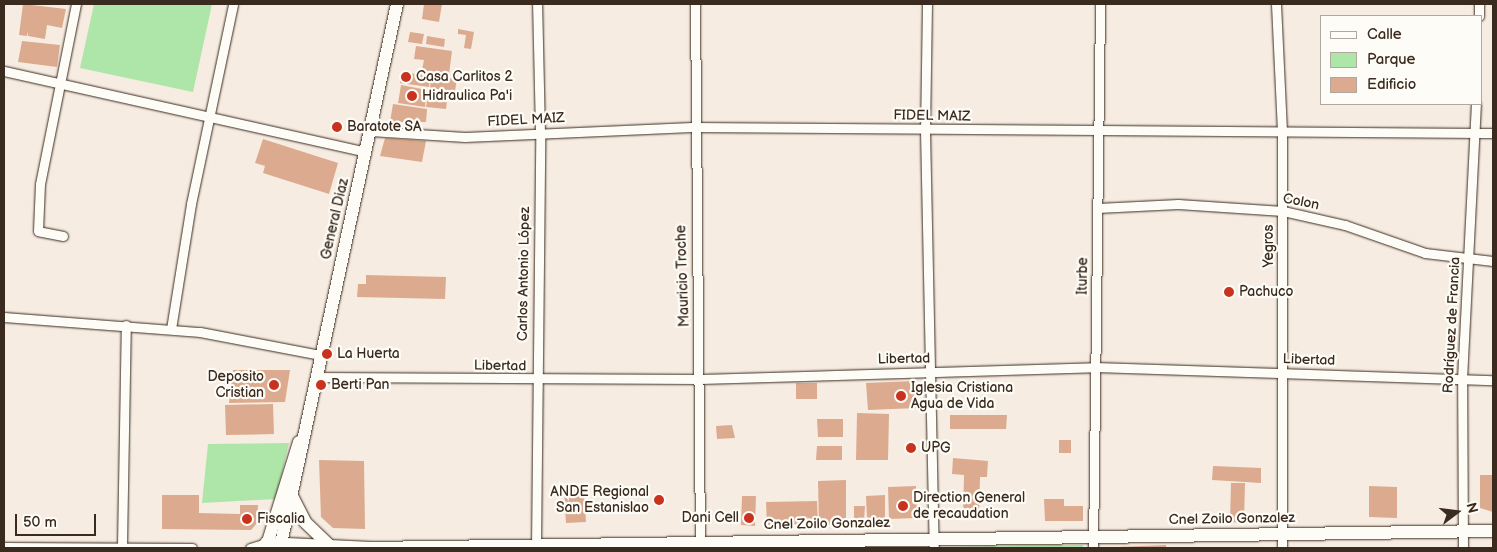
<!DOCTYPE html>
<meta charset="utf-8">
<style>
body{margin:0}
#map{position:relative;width:1497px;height:552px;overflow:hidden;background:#f6ece2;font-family:"Balsamiq Sans",sans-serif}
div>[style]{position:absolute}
.green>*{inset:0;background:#aee5a8}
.building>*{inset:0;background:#dcab8f}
.roads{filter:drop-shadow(0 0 1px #3b2a1e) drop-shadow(0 0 1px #3b2a1e)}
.street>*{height:9px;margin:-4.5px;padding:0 4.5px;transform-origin:4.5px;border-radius:4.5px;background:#fdfcf7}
.secondary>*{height:12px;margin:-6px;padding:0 6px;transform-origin:6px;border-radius:6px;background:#fdfcf7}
.dots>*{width:14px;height:14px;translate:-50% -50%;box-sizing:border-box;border:2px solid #fdfcf7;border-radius:50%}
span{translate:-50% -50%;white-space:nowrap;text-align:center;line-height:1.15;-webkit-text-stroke:4.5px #fdfcf7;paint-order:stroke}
.poi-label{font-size:14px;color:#3b2a1e}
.left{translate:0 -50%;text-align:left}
.right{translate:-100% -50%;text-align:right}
.street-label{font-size:14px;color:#3b2a1e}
.frame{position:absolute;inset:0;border:5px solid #3b2a1e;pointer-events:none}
.legend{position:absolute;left:1320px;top:15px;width:162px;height:90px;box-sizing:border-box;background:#fdfcf7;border:1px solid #afa8a0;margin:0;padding:6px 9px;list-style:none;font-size:15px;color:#3b2a1e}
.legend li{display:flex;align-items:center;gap:10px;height:25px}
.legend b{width:25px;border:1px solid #afa8a0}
.north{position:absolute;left:1432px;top:487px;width:50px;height:50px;-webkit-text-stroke:4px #fdfcf7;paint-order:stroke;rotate:75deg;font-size:14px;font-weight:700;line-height:20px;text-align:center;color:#3b2a1e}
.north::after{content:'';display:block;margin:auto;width:18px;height:22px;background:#3b2a1e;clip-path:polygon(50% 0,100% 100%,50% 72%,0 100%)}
.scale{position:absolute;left:15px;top:514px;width:81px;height:22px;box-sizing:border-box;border:2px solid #3b2a1e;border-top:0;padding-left:6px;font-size:15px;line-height:18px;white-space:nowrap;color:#3b2a1e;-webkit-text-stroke:4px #fdfcf7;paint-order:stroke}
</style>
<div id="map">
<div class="green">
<div style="clip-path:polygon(94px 4px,212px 4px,193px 92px,80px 68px)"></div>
<div style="clip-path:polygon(289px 443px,276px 499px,202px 503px,208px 444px)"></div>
<div style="clip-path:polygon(1083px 545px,1083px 548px,942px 546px)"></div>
</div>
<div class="building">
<div style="clip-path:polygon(23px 4px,66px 9px,62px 28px,47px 25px,45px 39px,28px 36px,28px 31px,27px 36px,19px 35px)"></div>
<div style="clip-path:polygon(424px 4px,442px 4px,439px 22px,422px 19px)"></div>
<div style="clip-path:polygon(458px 29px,474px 32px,471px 49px,464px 48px,466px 35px,458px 34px)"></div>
<div style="clip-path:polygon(410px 32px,424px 34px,422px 44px,408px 42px)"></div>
<div style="clip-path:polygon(427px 36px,445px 39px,444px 47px,426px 44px)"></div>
<div style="clip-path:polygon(22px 41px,60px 45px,57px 67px,18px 62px)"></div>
<div style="clip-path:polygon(416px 46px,452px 51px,449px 74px,422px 70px,424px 60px,414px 59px)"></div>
<div style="clip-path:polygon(402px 72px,430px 76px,429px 87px,400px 83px)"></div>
<div style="clip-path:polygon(431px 76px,457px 79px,455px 91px,430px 88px)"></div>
<div style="clip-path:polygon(401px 85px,427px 90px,425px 107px,398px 103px)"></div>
<div style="clip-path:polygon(429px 90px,448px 93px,446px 109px,426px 107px)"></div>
<div style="clip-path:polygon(393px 104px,427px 109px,426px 122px,390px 122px)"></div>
<div style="clip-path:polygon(385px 138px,426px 141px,422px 162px,380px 156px)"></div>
<div style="clip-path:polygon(263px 139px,338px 163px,329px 194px,263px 173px,265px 166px,255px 163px)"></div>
<div style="clip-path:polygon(366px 275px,446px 277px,445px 299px,357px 297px,358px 284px,366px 284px)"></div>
<div style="clip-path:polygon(233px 370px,290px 370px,285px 402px,229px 403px)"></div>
<div style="clip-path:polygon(916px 381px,917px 408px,868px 410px,866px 383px)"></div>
<div style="clip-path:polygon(796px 383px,817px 383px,817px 399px,796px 399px)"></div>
<div style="clip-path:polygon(273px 404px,274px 434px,226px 435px,225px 405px)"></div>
<div style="clip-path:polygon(857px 413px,889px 414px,888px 460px,856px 460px)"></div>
<div style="clip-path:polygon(950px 415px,1007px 415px,1006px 429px,950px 429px)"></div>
<div style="clip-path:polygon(817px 419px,843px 419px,843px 437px,818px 437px)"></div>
<div style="clip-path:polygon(732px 425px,735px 438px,717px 439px,716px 426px)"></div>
<div style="clip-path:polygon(1059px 440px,1071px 440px,1071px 453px,1059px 453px)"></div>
<div style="clip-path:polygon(817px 446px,842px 446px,842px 460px,816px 460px)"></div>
<div style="clip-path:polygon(953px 458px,988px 461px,987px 477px,980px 477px,979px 517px,963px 517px,964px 475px,952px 474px)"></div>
<div style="clip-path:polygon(319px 460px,364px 461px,365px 529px,333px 528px,321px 517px)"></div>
<div style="clip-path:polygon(1213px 466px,1261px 468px,1261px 483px,1212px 480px)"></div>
<div style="clip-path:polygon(1480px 475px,1493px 475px,1493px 512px,1480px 508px)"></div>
<div style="clip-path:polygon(846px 480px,846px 524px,819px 525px,818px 481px)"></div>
<div style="clip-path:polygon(1231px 483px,1245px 483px,1244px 523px,1230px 522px)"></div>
<div style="clip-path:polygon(916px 486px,917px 518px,889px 519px,888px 487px)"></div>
<div style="clip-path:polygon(1369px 486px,1397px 487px,1397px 518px,1369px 517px)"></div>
<div style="clip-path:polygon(584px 490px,586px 522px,566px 523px,564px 491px)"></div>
<div style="clip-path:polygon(162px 495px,199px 495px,199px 513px,240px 514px,240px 505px,258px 505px,257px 523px,251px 530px,162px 529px)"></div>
<div style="clip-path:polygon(885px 495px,885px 518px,867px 518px,866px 496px)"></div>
<div style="clip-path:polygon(742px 496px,756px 496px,755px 526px,741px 525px)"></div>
<div style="clip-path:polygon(1044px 499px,1064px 499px,1064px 506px,1083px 506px,1083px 521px,1045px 521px)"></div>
<div style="clip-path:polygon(817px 501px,818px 524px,767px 525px,766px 502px)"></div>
<div style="clip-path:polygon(854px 506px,865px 506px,864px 520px,854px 520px)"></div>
<div style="clip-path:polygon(1166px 545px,1166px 548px,1117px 548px,1117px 547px)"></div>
</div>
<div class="roads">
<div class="street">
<div style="left:695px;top:4px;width:544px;rotate:89.47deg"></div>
<div style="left:927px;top:4px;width:126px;rotate:90.9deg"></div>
<div style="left:925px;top:130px;width:418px;rotate:88.8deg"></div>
<div style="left:1276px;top:4px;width:127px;rotate:87.3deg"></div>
<div style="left:1282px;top:131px;width:417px;rotate:90deg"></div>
<div style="left:1479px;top:16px;width:12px;rotate:-90deg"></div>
<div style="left:4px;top:71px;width:370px;rotate:12.6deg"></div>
<div style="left:370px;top:131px;width:95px;rotate:3.6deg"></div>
<div style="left:465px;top:137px;width:227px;rotate:-2.5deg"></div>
<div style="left:692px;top:127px;width:801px;rotate:0.43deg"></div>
<div style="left:1097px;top:208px;width:81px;rotate:-2.8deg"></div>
<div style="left:1178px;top:204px;width:105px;rotate:3.8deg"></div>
<div style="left:1283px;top:211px;width:64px;rotate:12.7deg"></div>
<div style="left:1345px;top:225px;width:85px;rotate:19.3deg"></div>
<div style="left:1425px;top:253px;width:68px;rotate:6.7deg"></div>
<div style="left:63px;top:236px;width:25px;rotate:-169deg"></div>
<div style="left:38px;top:231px;width:47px;rotate:-87.6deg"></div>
<div style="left:40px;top:184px;width:184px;rotate:-78.7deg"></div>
<div style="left:4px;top:317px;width:197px;rotate:4.4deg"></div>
<div style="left:200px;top:332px;width:123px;rotate:10.8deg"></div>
<div style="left:171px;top:329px;width:127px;rotate:-80.9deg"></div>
<div style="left:191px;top:204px;width:204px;rotate:-78.1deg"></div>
<div style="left:315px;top:377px;width:385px;rotate:0.3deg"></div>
<div style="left:700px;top:379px;width:395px;rotate:-1.7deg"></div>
<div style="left:1095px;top:367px;width:398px;rotate:1.9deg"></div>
<div style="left:122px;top:545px;width:220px;rotate:-89deg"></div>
<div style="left:4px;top:547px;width:188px;rotate:0.3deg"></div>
<div style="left:250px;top:548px;width:17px;rotate:-17deg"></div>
<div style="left:536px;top:548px;width:416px;rotate:-89.4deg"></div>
<div style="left:540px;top:132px;width:128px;rotate:-91.3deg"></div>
<div style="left:1093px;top:548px;width:544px;rotate:-89.26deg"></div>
<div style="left:1463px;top:548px;width:169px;rotate:-90.3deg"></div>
<div style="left:1462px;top:379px;width:275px;rotate:-87.1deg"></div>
</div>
<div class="secondary">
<div style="left:293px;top:498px;width:27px;rotate:63deg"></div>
<div style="left:305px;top:522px;width:33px;rotate:44deg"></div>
<div style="left:266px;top:543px;width:105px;rotate:2.7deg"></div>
<div style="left:371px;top:548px;width:1122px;rotate:-0.87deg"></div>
<div style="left:266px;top:548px;width:111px;rotate:-72.7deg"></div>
<div style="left:280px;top:548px;width:556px;rotate:-77.86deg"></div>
</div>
</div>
<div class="dots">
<div style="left:406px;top:77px;background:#c8321e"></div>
<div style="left:412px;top:96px;background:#c8321e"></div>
<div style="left:337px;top:127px;background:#c8321e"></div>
<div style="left:1229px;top:292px;background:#c8321e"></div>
<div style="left:327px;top:354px;background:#c8321e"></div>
<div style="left:274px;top:385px;background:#c8321e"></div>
<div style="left:321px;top:385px;background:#c8321e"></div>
<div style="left:901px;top:396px;background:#c8321e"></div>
<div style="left:911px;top:448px;background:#c8321e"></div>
<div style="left:659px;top:500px;background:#c8321e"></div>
<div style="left:903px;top:506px;background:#c8321e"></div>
<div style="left:749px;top:518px;background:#c8321e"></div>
<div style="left:247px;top:519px;background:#c8321e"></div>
</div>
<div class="poi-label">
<span class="left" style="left:416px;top:77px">Casa Carlitos 2</span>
<span class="left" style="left:422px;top:96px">Hidraulica Pa'i</span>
<span class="left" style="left:347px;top:127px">Baratote SA</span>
<span class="left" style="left:1239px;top:292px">Pachuco</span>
<span class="left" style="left:337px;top:354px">La Huerta</span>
<span class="right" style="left:264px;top:385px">Deposito<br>Cristian</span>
<span class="left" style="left:331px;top:385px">Berti Pan</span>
<span class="left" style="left:911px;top:396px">Iglesia Cristiana<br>Agua de Vida</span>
<span class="left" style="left:921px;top:448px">UPG</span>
<span class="right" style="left:649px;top:500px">ANDE Regional<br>San Estanislao</span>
<span class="left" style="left:913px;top:506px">Direction General<br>de recaudation</span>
<span class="right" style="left:739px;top:518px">Dani Cell</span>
<span class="left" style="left:257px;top:519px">Fiscalia</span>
</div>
<div class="street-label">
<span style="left:932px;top:116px;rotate:1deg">FIDEL MAIZ</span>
<span style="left:526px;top:120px;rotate:-3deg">FIDEL MAIZ</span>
<span style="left:1301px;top:202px;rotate:11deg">Colon</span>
<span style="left:335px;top:219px;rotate:-77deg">General Diaz</span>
<span style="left:1269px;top:246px;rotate:-90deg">Yegros</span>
<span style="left:524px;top:274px;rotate:-89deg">Carlos Antonio López</span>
<span style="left:683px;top:276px;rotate:-92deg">Mauricio Troche</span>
<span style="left:1083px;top:276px;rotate:-89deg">Iturbe</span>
<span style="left:1452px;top:325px;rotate:-87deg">Rodríguez de Francia</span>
<span style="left:904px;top:359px;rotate:-1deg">Libertad</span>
<span style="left:1309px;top:360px;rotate:2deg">Libertad</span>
<span style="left:500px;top:366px;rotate:1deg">Libertad</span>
<span style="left:1232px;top:519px;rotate:-1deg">Cnel Zoilo Gonzalez</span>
<span style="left:827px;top:524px;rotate:-1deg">Cnel Zoilo Gonzalez</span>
</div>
<div class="frame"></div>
<ul class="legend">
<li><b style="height:6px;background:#fdfcf7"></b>Calle</li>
<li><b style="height:14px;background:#aee5a8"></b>Parque</li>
<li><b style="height:14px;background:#dcab8f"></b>Edificio</li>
</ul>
<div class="north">N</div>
<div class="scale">50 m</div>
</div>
